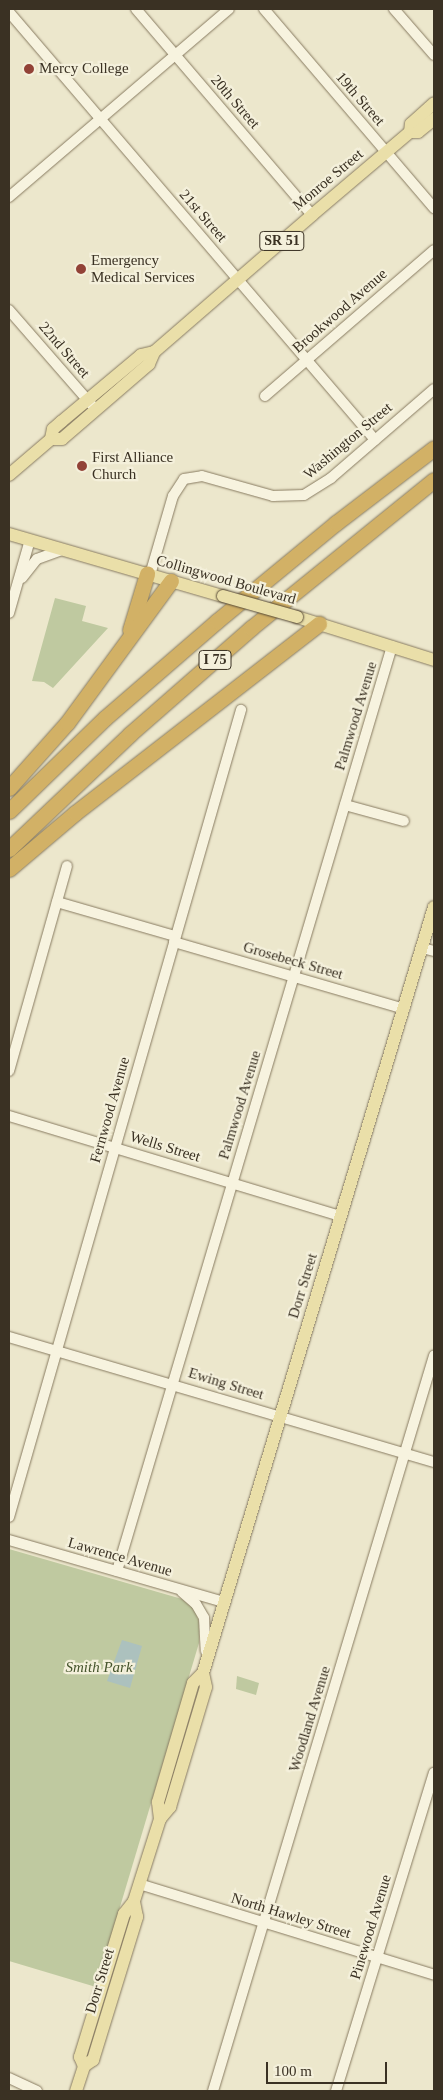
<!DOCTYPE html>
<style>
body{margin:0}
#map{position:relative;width:443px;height:2100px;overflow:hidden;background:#ece7cc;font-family:"Times New Roman",serif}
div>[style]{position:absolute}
.green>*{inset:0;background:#bfc9a0}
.water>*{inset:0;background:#acc1be}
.roads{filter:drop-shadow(0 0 1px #887b61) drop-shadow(0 0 1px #887b61)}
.minor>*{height:10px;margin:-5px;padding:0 5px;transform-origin:5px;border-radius:5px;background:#f7f3df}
.major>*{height:12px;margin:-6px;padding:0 6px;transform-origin:6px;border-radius:6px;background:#eadfa9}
.highway>*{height:15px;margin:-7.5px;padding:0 7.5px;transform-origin:7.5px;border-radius:7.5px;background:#d2b166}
.bridges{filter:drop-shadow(0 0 1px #564935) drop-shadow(0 0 1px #564935)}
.major-bridge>*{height:12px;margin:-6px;padding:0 6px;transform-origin:6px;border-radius:6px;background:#eadfa9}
.dots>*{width:14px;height:14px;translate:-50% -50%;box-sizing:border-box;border:2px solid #f4f0db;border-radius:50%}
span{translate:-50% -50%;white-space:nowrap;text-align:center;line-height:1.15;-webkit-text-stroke:4.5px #f4f0db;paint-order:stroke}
.shield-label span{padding:1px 4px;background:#f4f0db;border:1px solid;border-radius:4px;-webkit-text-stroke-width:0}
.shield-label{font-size:14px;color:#3a3123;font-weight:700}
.poi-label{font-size:15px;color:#3a3123}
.left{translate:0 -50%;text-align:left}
.street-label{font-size:15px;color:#3a3123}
.park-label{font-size:15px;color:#45542c;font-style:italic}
.frame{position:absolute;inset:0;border:10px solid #3a3123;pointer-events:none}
.scale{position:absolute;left:266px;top:2062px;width:121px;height:22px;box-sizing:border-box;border:2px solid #3a3123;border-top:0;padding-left:6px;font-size:15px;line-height:18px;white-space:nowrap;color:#3a3123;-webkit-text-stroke:4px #f4f0db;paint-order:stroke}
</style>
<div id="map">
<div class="green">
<div style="clip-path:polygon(55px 598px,86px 606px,82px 621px,108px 628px,53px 688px,44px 682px,32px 681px)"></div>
<div style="clip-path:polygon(9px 1549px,182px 1599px,194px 1609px,200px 1624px,199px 1643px,96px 1987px,9px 1961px)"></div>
<div style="clip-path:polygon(237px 1676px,259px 1683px,256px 1695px,236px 1689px)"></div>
</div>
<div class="water">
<div style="clip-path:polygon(122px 1640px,142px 1646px,130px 1688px,107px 1681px)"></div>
</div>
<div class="roads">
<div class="minor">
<div style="left:136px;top:9px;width:271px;rotate:49.5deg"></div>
<div style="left:264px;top:9px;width:262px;rotate:49.5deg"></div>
<div style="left:394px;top:9px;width:61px;rotate:49deg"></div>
<div style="left:9px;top:12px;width:563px;rotate:49.46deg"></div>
<div style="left:9px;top:197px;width:289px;rotate:-40.5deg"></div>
<div style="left:9px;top:310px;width:126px;rotate:48.9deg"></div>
<div style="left:265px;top:396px;width:223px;rotate:-40.8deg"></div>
<div style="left:150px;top:575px;width:82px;rotate:-73.8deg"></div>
<div style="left:173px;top:496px;width:20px;rotate:-57deg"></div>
<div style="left:184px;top:479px;width:18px;rotate:-9deg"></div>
<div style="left:202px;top:476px;width:74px;rotate:15.7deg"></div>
<div style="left:273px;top:496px;width:31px;rotate:-2deg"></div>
<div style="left:304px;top:495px;width:32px;rotate:-32deg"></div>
<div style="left:331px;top:478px;width:136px;rotate:-40.8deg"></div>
<div style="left:22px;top:578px;width:24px;rotate:-52deg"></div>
<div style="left:37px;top:559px;width:27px;rotate:-20deg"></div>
<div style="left:9px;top:613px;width:76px;rotate:-74deg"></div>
<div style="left:345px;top:805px;width:61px;rotate:15.2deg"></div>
<div style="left:57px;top:902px;width:123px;rotate:16.1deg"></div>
<div style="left:174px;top:942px;width:240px;rotate:16.2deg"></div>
<div style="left:422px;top:948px;width:12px;rotate:14deg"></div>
<div style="left:9px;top:1071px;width:213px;rotate:-74.2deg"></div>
<div style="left:9px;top:1116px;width:347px;rotate:16.8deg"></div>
<div style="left:9px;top:1337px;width:443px;rotate:16.4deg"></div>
<div style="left:9px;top:1517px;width:840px;rotate:-73.96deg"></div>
<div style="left:9px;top:1540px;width:224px;rotate:16.1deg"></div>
<div style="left:117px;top:1571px;width:965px;rotate:-73.44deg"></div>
<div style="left:182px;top:1592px;width:18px;rotate:41deg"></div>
<div style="left:196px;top:1604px;width:16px;rotate:60deg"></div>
<div style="left:204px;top:1618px;width:33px;rotate:87deg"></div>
<div style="left:139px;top:1884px;width:309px;rotate:17.1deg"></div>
<div style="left:9px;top:2078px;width:31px;rotate:25deg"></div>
<div style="left:213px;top:2091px;width:768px;rotate:-73.27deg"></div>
<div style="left:336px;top:2091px;width:333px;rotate:-72.9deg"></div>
</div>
<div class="major">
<div style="left:410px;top:132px;width:8px;rotate:-83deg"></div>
<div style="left:411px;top:124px;width:31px;rotate:-42deg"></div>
<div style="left:51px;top:439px;width:11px"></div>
<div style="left:62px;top:439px;width:115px;rotate:-40.8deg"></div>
<div style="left:149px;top:364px;width:13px;rotate:-67deg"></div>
<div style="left:154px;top:352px;width:209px;rotate:-40.9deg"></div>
<div style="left:312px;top:215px;width:128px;rotate:-40.3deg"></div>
<div style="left:410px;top:132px;width:8px"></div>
<div style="left:418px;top:132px;width:21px;rotate:-39deg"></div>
<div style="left:9px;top:475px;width:55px;rotate:-40.6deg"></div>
<div style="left:51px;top:439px;width:10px;rotate:-79deg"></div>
<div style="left:53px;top:429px;width:11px;rotate:-41deg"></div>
<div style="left:61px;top:422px;width:104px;rotate:-39.9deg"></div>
<div style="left:141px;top:355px;width:13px;rotate:-13deg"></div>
<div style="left:9px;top:534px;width:223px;rotate:16.2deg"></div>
<div style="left:297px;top:617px;width:144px;rotate:17.4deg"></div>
<div style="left:160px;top:1819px;width:16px;rotate:-50deg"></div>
<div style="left:170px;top:1807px;width:125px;rotate:-73.3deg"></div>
<div style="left:206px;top:1687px;width:14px;rotate:-102deg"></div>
<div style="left:84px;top:2066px;width:10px;rotate:-114deg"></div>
<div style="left:80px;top:2057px;width:150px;rotate:-72.9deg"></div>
<div style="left:124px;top:1914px;width:16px;rotate:-52deg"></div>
<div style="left:134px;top:1901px;width:86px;rotate:-72.4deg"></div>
<div style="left:160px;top:1819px;width:17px;rotate:-97deg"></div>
<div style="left:158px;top:1802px;width:124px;rotate:-73.6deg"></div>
<div style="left:193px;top:1683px;width:14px;rotate:-45deg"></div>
<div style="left:203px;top:1673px;width:800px;rotate:-73.22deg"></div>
<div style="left:76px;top:2091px;width:26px;rotate:-72deg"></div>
<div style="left:84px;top:2066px;width:11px;rotate:-34deg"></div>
<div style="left:93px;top:2060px;width:150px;rotate:-72.9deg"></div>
<div style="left:137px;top:1917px;width:16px;rotate:-101deg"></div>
</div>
<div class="highway">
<div style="left:130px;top:630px;width:59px;rotate:-73.1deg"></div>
<div style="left:9px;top:788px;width:87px;rotate:-48.3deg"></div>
<div style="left:67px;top:723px;width:176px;rotate:-53.8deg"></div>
<div style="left:9px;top:811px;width:134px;rotate:-44.1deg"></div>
<div style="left:105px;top:718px;width:148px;rotate:-40.9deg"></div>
<div style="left:217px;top:621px;width:154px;rotate:-39.5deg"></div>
<div style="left:336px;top:523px;width:123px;rotate:-37.4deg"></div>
<div style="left:9px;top:849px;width:167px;rotate:-43.5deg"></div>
<div style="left:130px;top:734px;width:161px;rotate:-41.2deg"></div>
<div style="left:251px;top:628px;width:235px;rotate:-39deg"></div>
<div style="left:9px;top:869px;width:87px;rotate:-40.3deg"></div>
<div style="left:75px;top:813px;width:309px;rotate:-37.8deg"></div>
</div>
</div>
<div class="bridges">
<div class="major-bridge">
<div style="left:223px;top:596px;width:77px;rotate:15.8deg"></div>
</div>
</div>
<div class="dots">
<div style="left:29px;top:69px;background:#924236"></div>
<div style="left:81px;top:269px;background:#924236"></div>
<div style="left:82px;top:466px;background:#924236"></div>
</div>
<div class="shield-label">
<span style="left:282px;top:241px">SR 51</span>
<span style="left:215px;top:660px">I 75</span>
</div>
<div class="poi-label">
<span class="left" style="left:39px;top:69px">Mercy College</span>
<span class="left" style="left:91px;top:269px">Emergency<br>Medical Services</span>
<span class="left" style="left:92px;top:466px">First Alliance<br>Church</span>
</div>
<div class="street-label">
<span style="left:360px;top:99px;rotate:49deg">19th Street</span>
<span style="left:235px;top:102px;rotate:49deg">20th Street</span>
<span style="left:328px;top:180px;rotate:-40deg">Monroe Street</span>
<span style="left:203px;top:216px;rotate:49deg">21st Street</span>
<span style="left:340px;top:311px;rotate:-41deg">Brookwood Avenue</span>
<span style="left:64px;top:350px;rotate:49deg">22nd Street</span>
<span style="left:348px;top:441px;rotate:-40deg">Washington Street</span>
<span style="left:226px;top:580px;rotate:16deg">Collingwood Boulevard</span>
<span style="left:356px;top:716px;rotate:-73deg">Palmwood Avenue</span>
<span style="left:293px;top:961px;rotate:16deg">Grosebeck Street</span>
<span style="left:240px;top:1105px;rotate:-73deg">Palmwood Avenue</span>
<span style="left:110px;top:1110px;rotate:-74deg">Fernwood Avenue</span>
<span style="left:165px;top:1147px;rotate:17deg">Wells Street</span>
<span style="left:303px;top:1286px;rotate:-73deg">Dorr Street</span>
<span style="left:226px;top:1384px;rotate:17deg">Ewing Street</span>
<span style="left:120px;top:1557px;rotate:16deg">Lawrence Avenue</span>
<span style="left:310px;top:1719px;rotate:-73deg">Woodland Avenue</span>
<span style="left:291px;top:1916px;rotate:17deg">North Hawley Street</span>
<span style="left:371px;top:1927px;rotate:-73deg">Pinewood Avenue</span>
<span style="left:100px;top:1981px;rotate:-73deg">Dorr Street</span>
</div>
<div class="park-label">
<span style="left:99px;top:1668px">Smith Park</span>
</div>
<div class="frame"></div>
<div class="scale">100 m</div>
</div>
